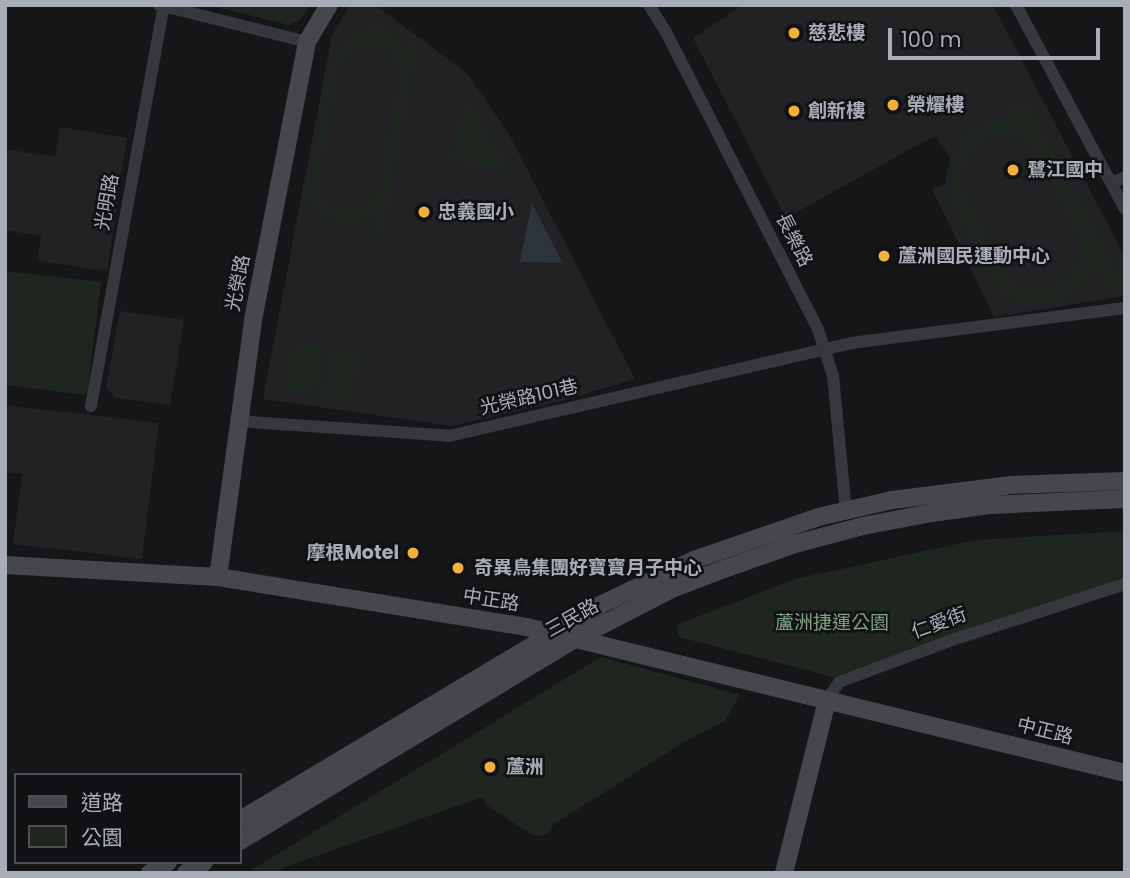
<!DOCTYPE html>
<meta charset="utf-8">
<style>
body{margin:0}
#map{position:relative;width:1130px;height:878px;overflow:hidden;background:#161618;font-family:Poppins,"Noto Sans TC",sans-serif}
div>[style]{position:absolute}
.built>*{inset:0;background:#222225}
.green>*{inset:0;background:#1e261f}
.water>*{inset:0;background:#2c353c}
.street>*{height:12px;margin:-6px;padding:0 6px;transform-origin:6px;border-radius:6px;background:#37383d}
.secondary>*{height:18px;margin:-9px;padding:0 9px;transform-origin:9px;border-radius:9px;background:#45474d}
.dots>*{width:19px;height:19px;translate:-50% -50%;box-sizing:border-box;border:4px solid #111113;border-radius:50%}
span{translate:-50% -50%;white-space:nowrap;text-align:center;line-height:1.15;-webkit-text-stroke:5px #111113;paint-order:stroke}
.poi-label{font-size:19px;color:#a8adb8;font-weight:700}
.left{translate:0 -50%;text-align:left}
.right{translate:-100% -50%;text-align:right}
.street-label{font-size:19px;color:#a8adb8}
.park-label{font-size:19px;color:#7fa381}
.frame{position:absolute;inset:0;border:7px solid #a8adb8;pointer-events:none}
.legend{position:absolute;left:14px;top:773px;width:228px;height:91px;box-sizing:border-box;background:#111113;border:2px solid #4d4f55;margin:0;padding:9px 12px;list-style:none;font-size:21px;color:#a8adb8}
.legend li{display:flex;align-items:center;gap:14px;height:35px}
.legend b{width:35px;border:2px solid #4d4f55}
.scale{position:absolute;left:888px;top:28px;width:212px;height:32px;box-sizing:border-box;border:4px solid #a8adb8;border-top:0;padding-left:9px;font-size:21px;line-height:24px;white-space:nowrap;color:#a8adb8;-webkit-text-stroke:5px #111113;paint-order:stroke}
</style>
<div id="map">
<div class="built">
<div style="clip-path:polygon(350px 5px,375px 5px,468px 74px,510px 136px,635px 379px,558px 402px,452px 426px,263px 399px,332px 35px)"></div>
<div style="clip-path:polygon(743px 5px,993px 5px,1125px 257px,1125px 296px,994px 317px,932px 189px,945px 184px,950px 156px,934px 136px,786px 218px,693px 38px)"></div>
<div style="clip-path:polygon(60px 127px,127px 138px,107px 271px,38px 261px,41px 236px,5px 230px,5px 149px,55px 157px)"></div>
<div style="clip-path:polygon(120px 311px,184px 320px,170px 405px,115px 398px,106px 387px)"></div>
<div style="clip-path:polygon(5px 405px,159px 423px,142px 559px,13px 544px,22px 474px,5px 472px)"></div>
</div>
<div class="green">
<div style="clip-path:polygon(209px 5px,310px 5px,301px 19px,289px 25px)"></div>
<div style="clip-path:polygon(evenodd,374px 25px,389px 29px,407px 49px,408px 41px,417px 41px,382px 236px,372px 235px,376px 212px,357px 223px,336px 223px,311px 204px,306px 193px,335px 52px,357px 31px,374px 25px,362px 43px,377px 43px,387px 48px,400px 72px,380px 191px,360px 209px,345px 211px,332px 208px,317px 188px,340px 63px,362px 43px)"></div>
<div style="clip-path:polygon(465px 97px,510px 171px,450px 162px)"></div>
<div style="clip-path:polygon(evenodd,1026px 101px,1125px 287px,1125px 289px,1111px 295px,1095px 265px,1074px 293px,1062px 301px,1042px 305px,1012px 300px,1002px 293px,949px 196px,955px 153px,966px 134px,990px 121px,1014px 118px,1009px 108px,1026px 101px,1001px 134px,1016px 136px,1033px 146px,1081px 240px,1079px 257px,1073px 272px,1060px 283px,1043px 289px,1020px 287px,1009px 280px,960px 188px,962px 170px,973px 146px,985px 136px,1001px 134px)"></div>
<div style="clip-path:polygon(5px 271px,101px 282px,87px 395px,5px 385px)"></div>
<div style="clip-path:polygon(294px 341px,323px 344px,314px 394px,285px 391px)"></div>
<div style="clip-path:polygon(330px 347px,360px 351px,351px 400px,322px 398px)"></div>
<div style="clip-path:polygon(1125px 531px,1125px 579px,833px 677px,679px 637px,676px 625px,795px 579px,976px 540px)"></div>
<div style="clip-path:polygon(601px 657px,740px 695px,725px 721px,689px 739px,554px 824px,546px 835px,534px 836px,488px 806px,482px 797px,280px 869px,279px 873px,246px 873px)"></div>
</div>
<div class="water">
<div style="clip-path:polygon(532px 203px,562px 262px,562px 263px,520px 262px)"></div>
</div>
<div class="street">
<div style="left:159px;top:5px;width:153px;rotate:14deg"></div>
<div style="left:649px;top:5px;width:34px;rotate:58deg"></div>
<div style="left:667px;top:34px;width:331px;rotate:62.9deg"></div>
<div style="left:818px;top:329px;width:49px;rotate:72.3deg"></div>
<div style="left:833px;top:376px;width:136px;rotate:84.5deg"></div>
<div style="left:1016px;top:5px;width:231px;rotate:61.9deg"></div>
<div style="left:1111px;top:183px;width:15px;rotate:-23deg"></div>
<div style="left:91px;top:406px;width:408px;rotate:-79.7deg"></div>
<div style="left:237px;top:421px;width:213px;rotate:4deg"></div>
<div style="left:449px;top:436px;width:413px;rotate:-13deg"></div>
<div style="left:851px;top:343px;width:276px;rotate:-7.3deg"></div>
<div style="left:827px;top:700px;width:22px;rotate:-56deg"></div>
<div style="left:839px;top:682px;width:121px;rotate:-20.4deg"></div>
<div style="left:952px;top:640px;width:182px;rotate:-17.9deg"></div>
</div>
<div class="secondary">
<div style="left:5px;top:565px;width:213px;rotate:3.2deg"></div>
<div style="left:218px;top:577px;width:313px;rotate:9.2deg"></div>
<div style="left:527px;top:627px;width:616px;rotate:13.72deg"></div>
<div style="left:218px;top:577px;width:259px;rotate:-82.2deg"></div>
<div style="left:253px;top:320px;width:283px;rotate:-79deg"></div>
<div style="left:307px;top:42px;width:43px;rotate:-59.3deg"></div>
<div style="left:240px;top:820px;width:419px;rotate:-30.8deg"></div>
<div style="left:600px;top:605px;width:104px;rotate:-25.6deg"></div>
<div style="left:694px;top:560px;width:131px;rotate:-19.1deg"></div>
<div style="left:818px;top:517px;width:76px;rotate:-12.9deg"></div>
<div style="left:892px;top:500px;width:120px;rotate:-7.2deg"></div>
<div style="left:1011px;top:485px;width:114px;rotate:-2deg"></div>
<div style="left:240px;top:841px;width:391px;rotate:-31.1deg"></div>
<div style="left:575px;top:639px;width:111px;rotate:-27.3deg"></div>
<div style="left:674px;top:588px;width:53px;rotate:-20.8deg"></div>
<div style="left:724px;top:569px;width:75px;rotate:-19.4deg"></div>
<div style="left:795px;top:544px;width:70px;rotate:-14.8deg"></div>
<div style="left:863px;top:526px;width:69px;rotate:-10.8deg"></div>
<div style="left:931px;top:513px;width:61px;rotate:-7.6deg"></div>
<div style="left:991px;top:505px;width:134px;rotate:-2.6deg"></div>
<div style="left:150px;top:873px;width:21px;rotate:-31deg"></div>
<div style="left:186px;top:873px;width:21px;rotate:-31deg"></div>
<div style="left:784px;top:873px;width:178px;rotate:-76deg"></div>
</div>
<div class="dots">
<div style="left:794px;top:33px;background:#f2b134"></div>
<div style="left:893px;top:105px;background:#f2b134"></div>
<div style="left:794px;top:111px;background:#f2b134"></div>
<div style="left:1013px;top:170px;background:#f2b134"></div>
<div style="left:424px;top:212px;background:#f2b134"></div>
<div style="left:884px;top:256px;background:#f2b134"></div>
<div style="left:413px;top:553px;background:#f2b134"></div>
<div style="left:458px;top:568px;background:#f2b134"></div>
<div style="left:490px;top:767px;background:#f2b134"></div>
</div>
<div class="poi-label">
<span class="left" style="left:808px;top:33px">慈悲樓</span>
<span class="left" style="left:907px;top:105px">榮耀樓</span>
<span class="left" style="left:808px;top:111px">創新樓</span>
<span class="left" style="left:1027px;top:170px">鷺江國中</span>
<span class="left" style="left:438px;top:212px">忠義國小</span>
<span class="left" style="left:898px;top:256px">蘆洲國民運動中心</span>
<span class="right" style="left:399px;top:553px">摩根Motel</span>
<span class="left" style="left:474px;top:568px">奇異鳥集團好寶寶月子中心</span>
<span class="left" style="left:506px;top:767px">蘆洲</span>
</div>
<div class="street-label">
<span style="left:107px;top:202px;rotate:-80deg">光明路</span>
<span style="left:794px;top:240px;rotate:63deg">長樂路</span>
<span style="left:238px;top:283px;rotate:-79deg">光榮路</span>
<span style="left:529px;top:397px;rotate:-13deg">光榮路101巷</span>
<span style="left:491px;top:600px;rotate:9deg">中正路</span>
<span style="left:572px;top:618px;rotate:-29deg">三民路</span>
<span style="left:939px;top:623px;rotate:-20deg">仁愛街</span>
<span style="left:1045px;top:731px;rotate:14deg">中正路</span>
</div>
<div class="park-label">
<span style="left:832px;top:623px">蘆洲捷運公園</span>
</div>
<div class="frame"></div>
<ul class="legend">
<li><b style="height:9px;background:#45474d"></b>道路</li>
<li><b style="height:19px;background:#1e261f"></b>公園</li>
</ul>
<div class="scale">100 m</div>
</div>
